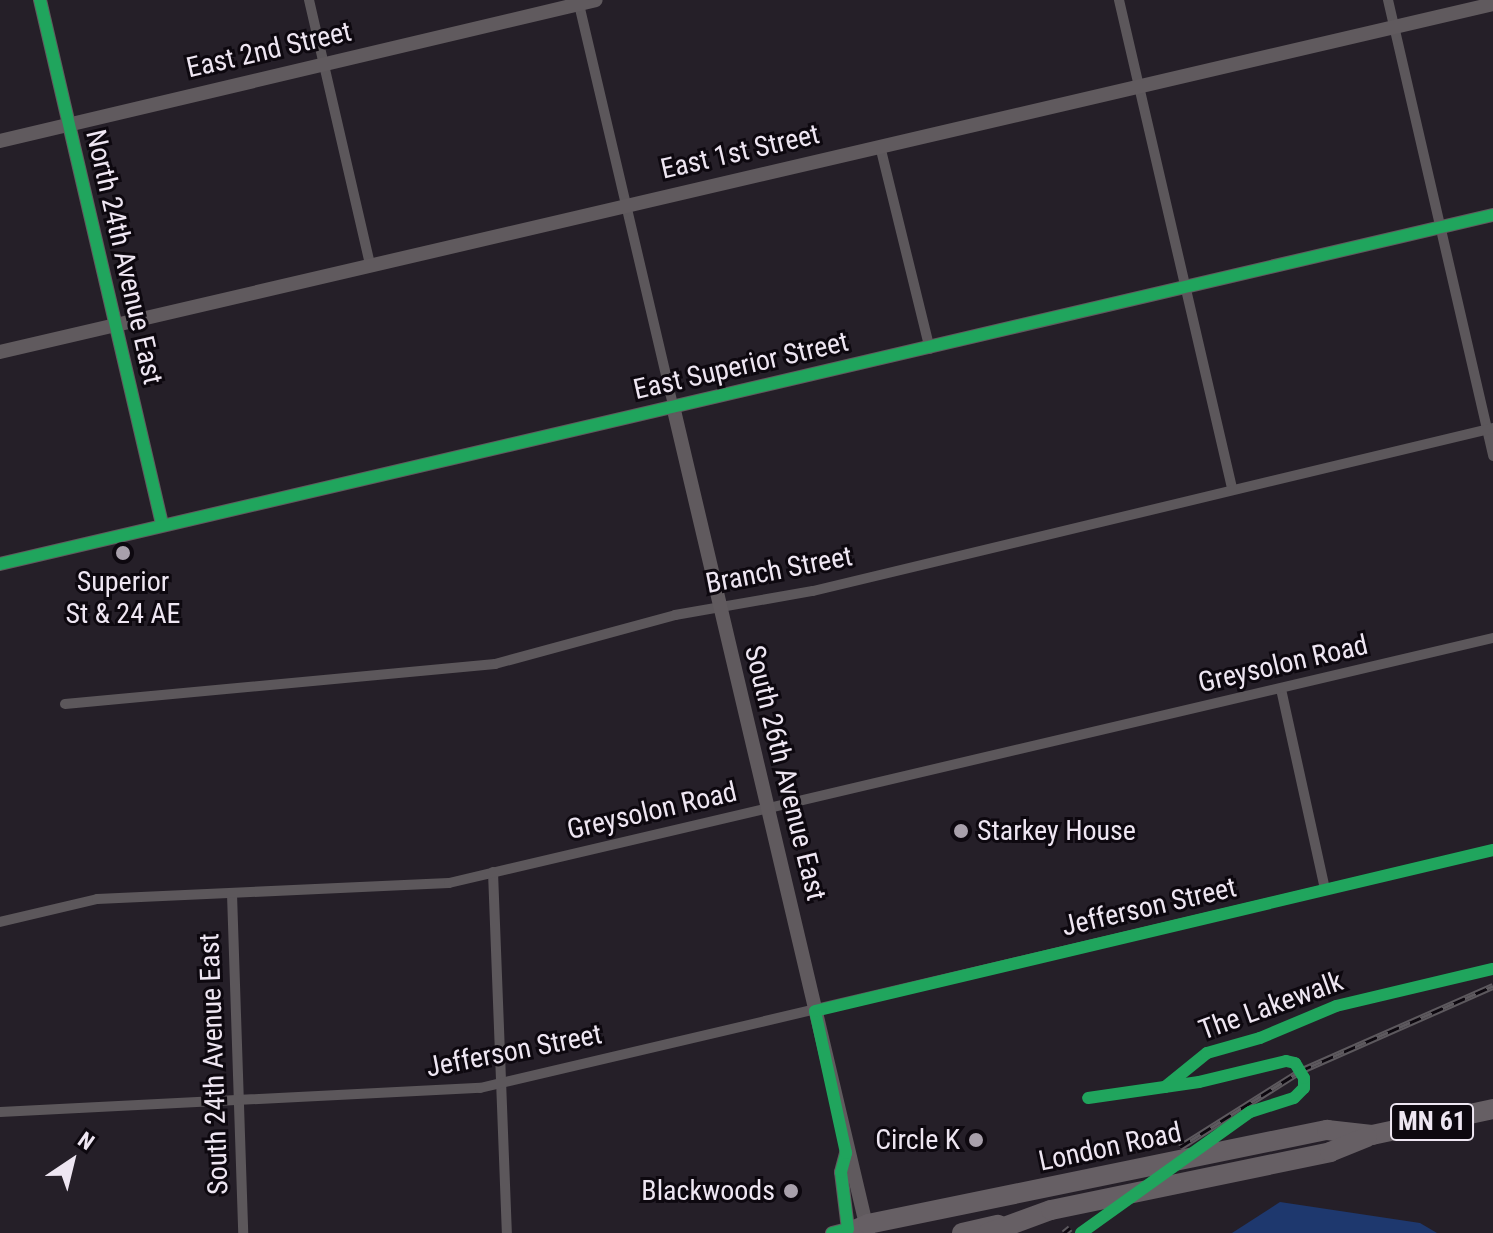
<!DOCTYPE html>
<style>
body{margin:0}
#map{position:relative;width:1493px;height:1233px;overflow:hidden;background:#251f28;font-family:"Roboto Condensed",sans-serif}
div>[style]{position:absolute}
.water>*{inset:0;background:#1e386e}
.street>*{height:10px;margin:-5px;padding:0 5px;transform-origin:5px;border-radius:5px;background:#5c575b}
.secondary>*{height:14px;margin:-7px;padding:0 7px;transform-origin:7px;border-radius:7px;background:#605a5e}
.highway>*{height:20px;margin:-10px;padding:0 10px;transform-origin:10px;border-radius:10px;background:#665f64}
.rail>*{height:7px;margin-top:-3.5px;transform-origin:0;background:repeating-linear-gradient(90deg,#0d080f 0 12px,#5d595e 0 24px);box-sizing:border-box;border-block:2px solid #5d595e}
.cycleway>*{height:12px;margin:-6px;padding:0 6px;transform-origin:6px;border-radius:6px;background:#20a55d}
.dots>*{width:22px;height:22px;translate:-50% -50%;box-sizing:border-box;border:4px solid #0d080f;border-radius:50%}
span{translate:-50% -50%;white-space:nowrap;text-align:center;line-height:1.15;-webkit-text-stroke:6px #0d080f;paint-order:stroke}
.shield-label span{padding:2px 6px;background:#0d080f;border:2px solid;border-radius:6px;-webkit-text-stroke-width:0}
.shield-label{font-size:26px;color:#eee6f2;font-weight:700}
.street-label{font-size:28px;color:#eee6f2}
.poi-label{font-size:28px;color:#eee6f2}
.left{translate:0 -50%;text-align:left}
.right{translate:-100% -50%;text-align:right}
.north{position:absolute;left:32px;top:1121px;width:80px;height:80px;-webkit-text-stroke:6px #0d080f;paint-order:stroke;rotate:35deg;font-size:22px;font-weight:700;line-height:32px;text-align:center;color:#eee6f2}
.north::after{content:'';display:block;margin:auto;width:28px;height:36px;background:#eee6f2;clip-path:polygon(50% 0,100% 100%,50% 72%,0 100%)}
</style>
<div id="map">
<div class="water">
<div style="clip-path:polygon(1280px 1202px,1420px 1223px,1437px 1233px,1232px 1233px)"></div>
</div>
<div class="street">
<div style="left:309px;top:0;width:272px;rotate:77deg"></div>
<div style="left:578px;top:0;width:417px;rotate:76.8deg"></div>
<div style="left:1119px;top:0;width:501px;rotate:76.96deg"></div>
<div style="left:1388px;top:0;width:468px;rotate:77deg"></div>
<div style="left:880px;top:146px;width:209px;rotate:76.2deg"></div>
<div style="left:1281px;top:689px;width:205px;rotate:77.6deg"></div>
<div style="left:65px;top:704px;width:432px;rotate:-5.3deg"></div>
<div style="left:495px;top:664px;width:187px;rotate:-15.2deg"></div>
<div style="left:675px;top:615px;width:140px;rotate:-9.9deg"></div>
<div style="left:813px;top:591px;width:699px;rotate:-13.48deg"></div>
<div style="left:493px;top:872px;width:361px;rotate:87.8deg"></div>
<div style="left:232px;top:894px;width:339px;rotate:88.1deg"></div>
<div style="left:0;top:922px;width:100px;rotate:-13.3deg"></div>
<div style="left:97px;top:899px;width:352px;rotate:-2.6deg"></div>
<div style="left:449px;top:883px;width:1072px;rotate:-13.21deg"></div>
<div style="left:0;top:1112px;width:481px;rotate:-2.9deg"></div>
<div style="left:480px;top:1088px;width:1041px;rotate:-13.22deg"></div>
</div>
<div class="secondary">
<div style="left:40px;top:0;width:538px;rotate:76.89deg"></div>
<div style="left:0;top:141px;width:612px;rotate:-13.31deg"></div>
<div style="left:0;top:352px;width:1533px;rotate:-13.12deg"></div>
<div style="left:673px;top:406px;width:850px;rotate:76.73deg"></div>
<div style="left:0;top:564px;width:1533px;rotate:-13.16deg"></div>
<div style="left:832px;top:1233px;width:16px;rotate:-14deg"></div>
<div style="left:848px;top:1229px;width:57px;rotate:-97deg"></div>
<div style="left:841px;top:1172px;width:20px;rotate:-75deg"></div>
</div>
<div class="highway">
<div style="left:848px;top:1233px;width:22px;rotate:-24deg"></div>
<div style="left:868px;top:1224px;width:469px;rotate:-11.6deg"></div>
<div style="left:1327px;top:1130px;width:45px;rotate:6.3deg"></div>
<div style="left:1372px;top:1135px;width:124px;rotate:-12.1deg"></div>
<div style="left:962px;top:1233px;width:37px;rotate:-13deg"></div>
<div style="left:988px;top:1233px;width:67px;rotate:-20.1deg"></div>
<div style="left:1051px;top:1210px;width:285px;rotate:-11.7deg"></div>
<div style="left:1330px;top:1152px;width:40px;rotate:-22deg"></div>
</div>
<div class="rail">
<div style="left:1180px;top:1147px;width:142px;rotate:-32.3deg"></div>
<div style="left:1300px;top:1071px;width:211px;rotate:-23.8deg"></div>
<div style="left:1064px;top:1233px;width:8px;rotate:-40deg"></div>
</div>
<div class="cycleway">
<div style="left:40px;top:0;width:538px;rotate:76.89deg"></div>
<div style="left:0;top:564px;width:1533px;rotate:-13.16deg"></div>
<div style="left:1165px;top:1087px;width:54px;rotate:-39deg"></div>
<div style="left:1207px;top:1053px;width:55px;rotate:-15.8deg"></div>
<div style="left:1260px;top:1038px;width:82px;rotate:-22.8deg"></div>
<div style="left:1336px;top:1006px;width:161px;rotate:-13.3deg"></div>
<div style="left:832px;top:1233px;width:16px;rotate:-14deg"></div>
<div style="left:848px;top:1229px;width:57px;rotate:-97deg"></div>
<div style="left:841px;top:1172px;width:20px;rotate:-75deg"></div>
<div style="left:846px;top:1153px;width:145px;rotate:-102.3deg"></div>
<div style="left:815px;top:1011px;width:697px;rotate:-13.36deg"></div>
<div style="left:1081px;top:1233px;width:208px;rotate:-35.6deg"></div>
<div style="left:1250px;top:1112px;width:46px;rotate:-17.7deg"></div>
<div style="left:1294px;top:1098px;width:14px;rotate:-45deg"></div>
<div style="left:1304px;top:1088px;width:10px;rotate:-90deg"></div>
<div style="left:1304px;top:1078px;width:17px;rotate:-121deg"></div>
<div style="left:1295px;top:1063px;width:9px;rotate:-167deg"></div>
<div style="left:1286px;top:1061px;width:89px;rotate:166.4deg"></div>
<div style="left:1199px;top:1082px;width:112px;rotate:171.8deg"></div>
</div>
<div class="dots">
<div style="left:123px;top:553px;background:#a8a0ab"></div>
<div style="left:961px;top:831px;background:#a8a0ab"></div>
<div style="left:976px;top:1140px;background:#a8a0ab"></div>
<div style="left:791px;top:1191px;background:#a8a0ab"></div>
</div>
<div class="shield-label">
<span style="left:1432px;top:1122px">MN 61</span>
</div>
<div class="street-label">
<span style="left:269px;top:50px;rotate:-13deg">East 2nd Street</span>
<span style="left:740px;top:152px;rotate:-13deg">East 1st Street</span>
<span style="left:124px;top:257px;rotate:77deg">North 24th Avenue East</span>
<span style="left:741px;top:366px;rotate:-13deg">East Superior Street</span>
<span style="left:779px;top:570px;rotate:-11deg">Branch Street</span>
<span style="left:1283px;top:664px;rotate:-13deg">Greysolon Road</span>
<span style="left:785px;top:773px;rotate:76deg">South 26th Avenue East</span>
<span style="left:652px;top:811px;rotate:-13deg">Greysolon Road</span>
<span style="left:1149px;top:907px;rotate:-13deg">Jefferson Street</span>
<span style="left:1271px;top:1006px;rotate:-20deg">The Lakewalk</span>
<span style="left:514px;top:1051px;rotate:-11deg">Jefferson Street</span>
<span style="left:214px;top:1064px;rotate:-92deg">South 24th Avenue East</span>
<span style="left:1110px;top:1147px;rotate:-12deg">London Road</span>
</div>
<div class="poi-label">
<span style="left:123px;top:598px">Superior<br>St &amp; 24 AE</span>
<span class="left" style="left:977px;top:831px">Starkey House</span>
<span class="right" style="left:960px;top:1140px">Circle K</span>
<span class="right" style="left:775px;top:1191px">Blackwoods</span>
</div>
<div class="north">N</div>
</div>
